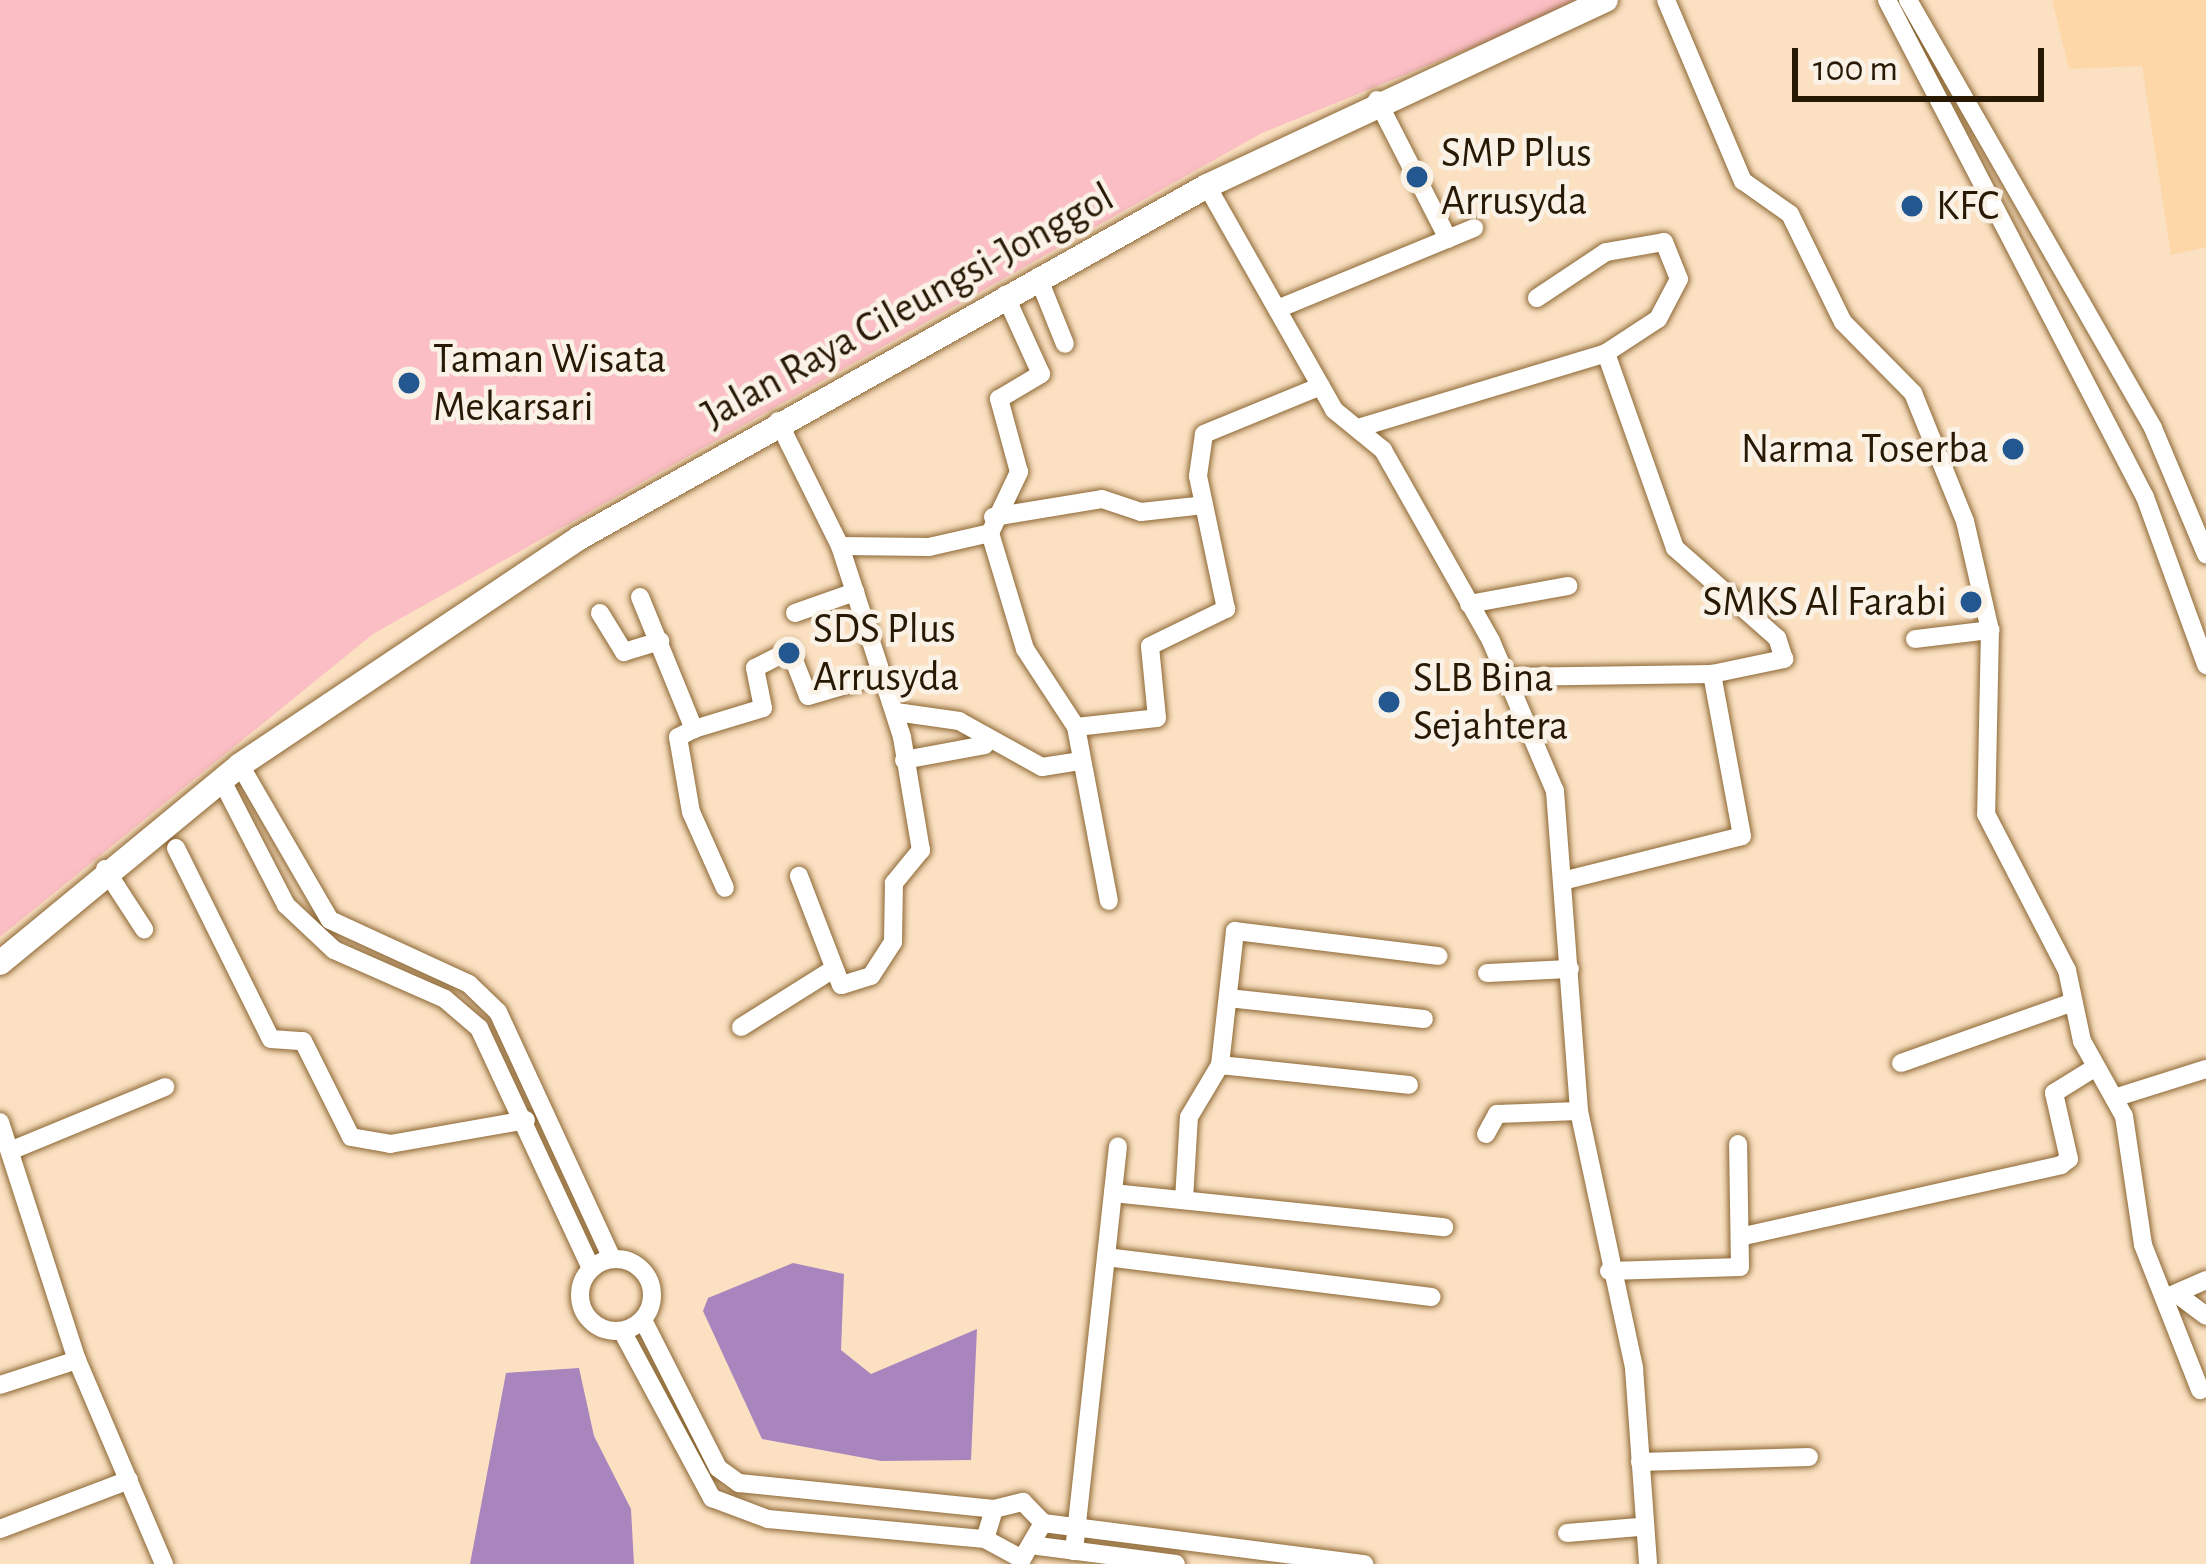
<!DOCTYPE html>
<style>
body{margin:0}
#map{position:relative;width:2206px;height:1564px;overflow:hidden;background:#fbe1c2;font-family:"Alegreya Sans",sans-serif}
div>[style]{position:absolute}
.built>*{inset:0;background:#fdd7a8}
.green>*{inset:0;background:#fabec4}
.water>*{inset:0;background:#a985be}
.roads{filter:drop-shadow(0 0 3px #8c6734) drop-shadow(0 0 3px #8c6734)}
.minor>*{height:18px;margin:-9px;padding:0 9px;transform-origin:9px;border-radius:9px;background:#fff}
.minor>.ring{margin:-9px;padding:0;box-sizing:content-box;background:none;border:18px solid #fff;border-radius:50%}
.major>*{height:24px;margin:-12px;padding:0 12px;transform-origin:12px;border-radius:12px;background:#fff}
.dots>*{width:33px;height:33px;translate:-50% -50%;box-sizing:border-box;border:6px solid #faf1e7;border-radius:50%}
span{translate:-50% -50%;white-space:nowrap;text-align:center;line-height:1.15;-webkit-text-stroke:9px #faf1e7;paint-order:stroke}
.poi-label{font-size:42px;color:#281904}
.left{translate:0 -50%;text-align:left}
.right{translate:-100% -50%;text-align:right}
.street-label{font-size:42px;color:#281904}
.scale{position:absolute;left:1792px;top:48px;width:252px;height:54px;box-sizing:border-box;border:6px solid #281904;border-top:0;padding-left:15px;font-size:36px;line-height:42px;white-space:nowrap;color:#281904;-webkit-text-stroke:9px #faf1e7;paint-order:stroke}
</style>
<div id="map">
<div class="built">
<div style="clip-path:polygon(2052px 0,2206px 0,2206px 247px,2171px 255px,2142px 66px,2069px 69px)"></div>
</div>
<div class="green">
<div style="clip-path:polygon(0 0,1589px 0,1262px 133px,373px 634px,0 937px)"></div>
</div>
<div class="water">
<div style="clip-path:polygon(793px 1263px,844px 1274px,841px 1350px,871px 1374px,977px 1329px,971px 1460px,881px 1461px,762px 1439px,703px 1311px,708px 1298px)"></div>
<div style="clip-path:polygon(579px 1368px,594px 1436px,631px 1509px,634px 1564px,470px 1564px,506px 1373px)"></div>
</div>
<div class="roads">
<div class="minor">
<div style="left:1666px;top:0;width:197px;rotate:67deg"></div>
<div style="left:1743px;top:181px;width:57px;rotate:35.1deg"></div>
<div style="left:1790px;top:214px;width:120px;rotate:63.9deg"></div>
<div style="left:1843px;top:322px;width:100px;rotate:45.4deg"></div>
<div style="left:1913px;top:393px;width:138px;rotate:67.9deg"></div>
<div style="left:1965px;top:521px;width:112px;rotate:77.1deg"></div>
<div style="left:1990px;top:630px;width:184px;rotate:91.2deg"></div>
<div style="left:1986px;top:814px;width:176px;rotate:62.6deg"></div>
<div style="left:2067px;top:970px;width:73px;rotate:78.1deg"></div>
<div style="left:2082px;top:1041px;width:86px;rotate:60.8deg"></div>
<div style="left:2124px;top:1116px;width:130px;rotate:81.6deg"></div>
<div style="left:2143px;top:1245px;width:156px;rotate:68.5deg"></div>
<div style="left:1887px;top:0;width:560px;rotate:62.57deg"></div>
<div style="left:2145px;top:497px;width:179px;rotate:70deg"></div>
<div style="left:1908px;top:0;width:493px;rotate:60.2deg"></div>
<div style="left:2153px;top:428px;width:137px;rotate:67.2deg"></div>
<div style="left:1377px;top:100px;width:156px;rotate:62.9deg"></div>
<div style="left:1207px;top:186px;width:257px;rotate:60.4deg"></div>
<div style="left:1334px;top:410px;width:63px;rotate:39.2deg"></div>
<div style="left:1383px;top:450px;width:219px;rotate:60.5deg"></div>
<div style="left:1491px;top:641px;width:163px;rotate:66.9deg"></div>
<div style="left:1555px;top:791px;width:321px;rotate:85.7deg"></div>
<div style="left:1579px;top:1111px;width:263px;rotate:77.9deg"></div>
<div style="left:1634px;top:1368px;width:196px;rotate:85.9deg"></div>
<div style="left:1038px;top:277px;width:72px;rotate:68.1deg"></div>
<div style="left:1280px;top:308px;width:210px;rotate:-22.4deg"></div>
<div style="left:778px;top:421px;width:140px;rotate:63.6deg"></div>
<div style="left:840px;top:546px;width:201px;rotate:72deg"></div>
<div style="left:902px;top:737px;width:115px;rotate:80.5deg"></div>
<div style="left:921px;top:850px;width:43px;rotate:129.3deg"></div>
<div style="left:894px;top:883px;width:59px;rotate:91deg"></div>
<div style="left:893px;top:942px;width:40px;rotate:122.9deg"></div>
<div style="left:871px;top:976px;width:31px;rotate:163deg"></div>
<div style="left:841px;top:985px;width:117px;rotate:-111.1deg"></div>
<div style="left:1358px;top:428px;width:259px;rotate:-16.8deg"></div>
<div style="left:1606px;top:353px;width:62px;rotate:-33.2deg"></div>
<div style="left:1658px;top:319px;width:45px;rotate:-62.3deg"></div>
<div style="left:1679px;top:279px;width:40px;rotate:-112deg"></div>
<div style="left:1664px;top:242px;width:59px;rotate:170.2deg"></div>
<div style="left:1606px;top:252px;width:83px;rotate:146.3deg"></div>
<div style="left:993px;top:517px;width:110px;rotate:-9.4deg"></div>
<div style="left:1102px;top:499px;width:41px;rotate:18.4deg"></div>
<div style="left:1141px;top:512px;width:63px;rotate:-6.3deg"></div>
<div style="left:990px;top:533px;width:68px;rotate:-64.6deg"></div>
<div style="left:1019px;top:472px;width:76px;rotate:-105.3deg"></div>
<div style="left:999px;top:399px;width:49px;rotate:-30.8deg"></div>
<div style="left:1041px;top:374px;width:87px;rotate:-114.5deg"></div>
<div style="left:840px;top:546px;width:89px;rotate:0.6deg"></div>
<div style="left:929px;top:547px;width:63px;rotate:-12.9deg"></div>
<div style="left:990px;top:533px;width:121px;rotate:73.2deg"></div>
<div style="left:1025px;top:649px;width:93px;rotate:56.8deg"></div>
<div style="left:1076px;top:727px;width:177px;rotate:79.3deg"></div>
<div style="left:640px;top:597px;width:143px;rotate:67.8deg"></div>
<div style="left:694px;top:729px;width:72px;rotate:-16.9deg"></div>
<div style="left:763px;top:708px;width:41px;rotate:-101.3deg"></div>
<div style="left:755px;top:668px;width:39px;rotate:-27deg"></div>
<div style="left:790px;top:650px;width:49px;rotate:68.6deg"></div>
<div style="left:808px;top:696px;width:78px;rotate:-16.3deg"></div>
<div style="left:1469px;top:604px;width:101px;rotate:-10.3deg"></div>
<div style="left:600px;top:613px;width:46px;rotate:58.4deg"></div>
<div style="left:624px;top:652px;width:38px;rotate:-17deg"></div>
<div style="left:795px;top:613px;width:64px;rotate:-19.3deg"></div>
<div style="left:1915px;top:639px;width:76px;rotate:-6.8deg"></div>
<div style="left:1506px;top:677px;width:206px;rotate:-0.8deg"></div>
<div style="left:1712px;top:674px;width:74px;rotate:-11.8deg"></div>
<div style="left:1784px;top:659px;width:22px;rotate:-108deg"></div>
<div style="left:1777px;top:638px;width:136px;rotate:-138.6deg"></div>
<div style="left:1675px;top:548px;width:207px;rotate:-109.5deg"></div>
<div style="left:896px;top:712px;width:64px;rotate:8.1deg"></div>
<div style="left:959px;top:721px;width:95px;rotate:29deg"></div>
<div style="left:1042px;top:767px;width:38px;rotate:-9deg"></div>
<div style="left:1076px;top:727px;width:81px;rotate:-6.3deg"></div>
<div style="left:1157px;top:718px;width:72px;rotate:-95.6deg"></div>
<div style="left:1150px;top:646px;width:85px;rotate:-26deg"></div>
<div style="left:1226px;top:609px;width:136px;rotate:-101.9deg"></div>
<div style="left:1198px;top:476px;width:42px;rotate:-81.9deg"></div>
<div style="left:1204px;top:434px;width:126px;rotate:-22.3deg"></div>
<div style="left:694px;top:729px;width:18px;rotate:153deg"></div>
<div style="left:678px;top:737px;width:76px;rotate:80.2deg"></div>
<div style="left:691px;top:812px;width:83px;rotate:65.9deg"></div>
<div style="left:904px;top:760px;width:82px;rotate:-10.5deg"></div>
<div style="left:240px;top:765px;width:179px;rotate:59.9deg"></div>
<div style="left:330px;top:920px;width:153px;rotate:24.7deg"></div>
<div style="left:469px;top:984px;width:40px;rotate:44deg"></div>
<div style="left:498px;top:1012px;width:272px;rotate:65.2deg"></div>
<div style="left:221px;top:779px;width:142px;rotate:62.7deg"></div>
<div style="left:286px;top:905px;width:66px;rotate:43.2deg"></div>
<div style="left:334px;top:950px;width:121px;rotate:23.8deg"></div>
<div style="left:445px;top:999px;width:45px;rotate:40.5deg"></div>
<div style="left:479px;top:1028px;width:265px;rotate:65deg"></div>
<div style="left:176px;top:848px;width:213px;rotate:63.6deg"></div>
<div style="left:271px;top:1039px;width:32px;rotate:4deg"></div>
<div style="left:303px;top:1041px;width:107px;rotate:63.4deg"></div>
<div style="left:351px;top:1137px;width:40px;rotate:10deg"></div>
<div style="left:390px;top:1144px;width:138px;rotate:-10deg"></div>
<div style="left:105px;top:869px;width:72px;rotate:57deg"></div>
<div style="left:1566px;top:880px;width:181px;rotate:-14deg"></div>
<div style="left:1742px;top:836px;width:165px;rotate:-100.5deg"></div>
<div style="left:1487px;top:973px;width:83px;rotate:-2.8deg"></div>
<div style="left:1228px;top:998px;width:197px;rotate:6.1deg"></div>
<div style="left:741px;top:1027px;width:107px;rotate:-32.1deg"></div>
<div style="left:1901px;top:1063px;width:182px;rotate:-19.5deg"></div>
<div style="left:1220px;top:1065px;width:190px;rotate:6deg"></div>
<div style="left:2114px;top:1098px;width:96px;rotate:-17.5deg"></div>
<div style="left:0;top:1122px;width:250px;rotate:72.1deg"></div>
<div style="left:77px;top:1360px;width:222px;rotate:66.9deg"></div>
<div style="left:1486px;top:1134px;width:23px;rotate:-61deg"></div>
<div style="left:1497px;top:1114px;width:82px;rotate:-2.1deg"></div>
<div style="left:10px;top:1151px;width:168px;rotate:-22.4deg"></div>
<div style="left:1113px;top:1193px;width:333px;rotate:5.9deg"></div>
<div style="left:1184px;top:1200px;width:83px;rotate:-86.6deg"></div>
<div style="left:1189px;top:1117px;width:61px;rotate:-59.2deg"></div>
<div style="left:1220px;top:1065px;width:135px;rotate:-83.6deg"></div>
<div style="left:1235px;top:931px;width:205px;rotate:7deg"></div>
<div style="left:1744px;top:1236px;width:325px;rotate:-12.6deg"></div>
<div style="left:2061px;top:1165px;width:10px;rotate:-37deg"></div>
<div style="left:2069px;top:1159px;width:68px;rotate:-102.8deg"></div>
<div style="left:2054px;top:1093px;width:49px;rotate:-31.8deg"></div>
<div style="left:1106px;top:1257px;width:328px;rotate:7deg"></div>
<div class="ring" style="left:580px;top:1259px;width:54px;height:54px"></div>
<div style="left:1609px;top:1271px;width:131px;rotate:-1.7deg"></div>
<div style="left:1740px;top:1267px;width:123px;rotate:-90.9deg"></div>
<div style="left:2177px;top:1294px;width:36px;rotate:37deg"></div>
<div style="left:2165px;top:1298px;width:45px;rotate:-23.7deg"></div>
<div style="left:643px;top:1320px;width:166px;rotate:63.1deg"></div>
<div style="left:718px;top:1468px;width:26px;rotate:36deg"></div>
<div style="left:739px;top:1483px;width:256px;rotate:5.8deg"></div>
<div style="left:622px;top:1331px;width:190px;rotate:61.7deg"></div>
<div style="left:712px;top:1498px;width:60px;rotate:20.6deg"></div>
<div style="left:768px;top:1519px;width:218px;rotate:5.3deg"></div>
<div style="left:0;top:1385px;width:81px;rotate:-18deg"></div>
<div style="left:1640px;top:1462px;width:169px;rotate:-1.7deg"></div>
<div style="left:1043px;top:1523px;width:42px;rotate:120.3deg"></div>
<div style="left:1022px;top:1559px;width:42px;rotate:-151.6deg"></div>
<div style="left:985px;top:1539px;width:31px;rotate:-73deg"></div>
<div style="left:994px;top:1509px;width:30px;rotate:-14deg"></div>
<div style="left:1023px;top:1502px;width:29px;rotate:46deg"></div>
<div style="left:1043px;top:1523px;width:324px;rotate:7.3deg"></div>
<div style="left:0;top:1529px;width:138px;rotate:-20.8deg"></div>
<div style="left:1567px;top:1533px;width:72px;rotate:-4.8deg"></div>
<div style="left:1038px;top:1546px;width:139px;rotate:7.4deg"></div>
<div style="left:1074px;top:1551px;width:407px;rotate:-83.8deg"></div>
</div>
<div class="major">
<div style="left:0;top:963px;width:311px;rotate:-39.5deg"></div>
<div style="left:240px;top:765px;width:408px;rotate:-33.8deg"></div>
<div style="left:579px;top:538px;width:720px;rotate:-29.27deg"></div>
<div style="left:1207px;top:186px;width:440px;rotate:-25deg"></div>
</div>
</div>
<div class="dots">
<div style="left:1417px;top:177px;background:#225790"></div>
<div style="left:1912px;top:206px;background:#225790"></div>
<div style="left:409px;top:383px;background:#225790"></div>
<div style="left:2013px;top:449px;background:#225790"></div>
<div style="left:1971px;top:602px;background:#225790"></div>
<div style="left:789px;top:653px;background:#225790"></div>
<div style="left:1389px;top:702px;background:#225790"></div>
</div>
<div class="poi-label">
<span class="left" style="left:1441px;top:177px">SMP Plus<br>Arrusyda</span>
<span class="left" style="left:1936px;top:206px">KFC</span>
<span class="left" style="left:433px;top:383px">Taman Wisata<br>Mekarsari</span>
<span class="right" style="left:1989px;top:449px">Narma Toserba</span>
<span class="right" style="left:1947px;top:602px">SMKS Al Farabi</span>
<span class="left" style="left:813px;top:653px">SDS Plus<br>Arrusyda</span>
<span class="left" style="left:1413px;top:702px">SLB Bina<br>Sejahtera</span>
</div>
<div class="street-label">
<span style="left:908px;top:306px;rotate:-29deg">Jalan Raya Cileungsi-Jonggol</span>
</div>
<div class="scale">100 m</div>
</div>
